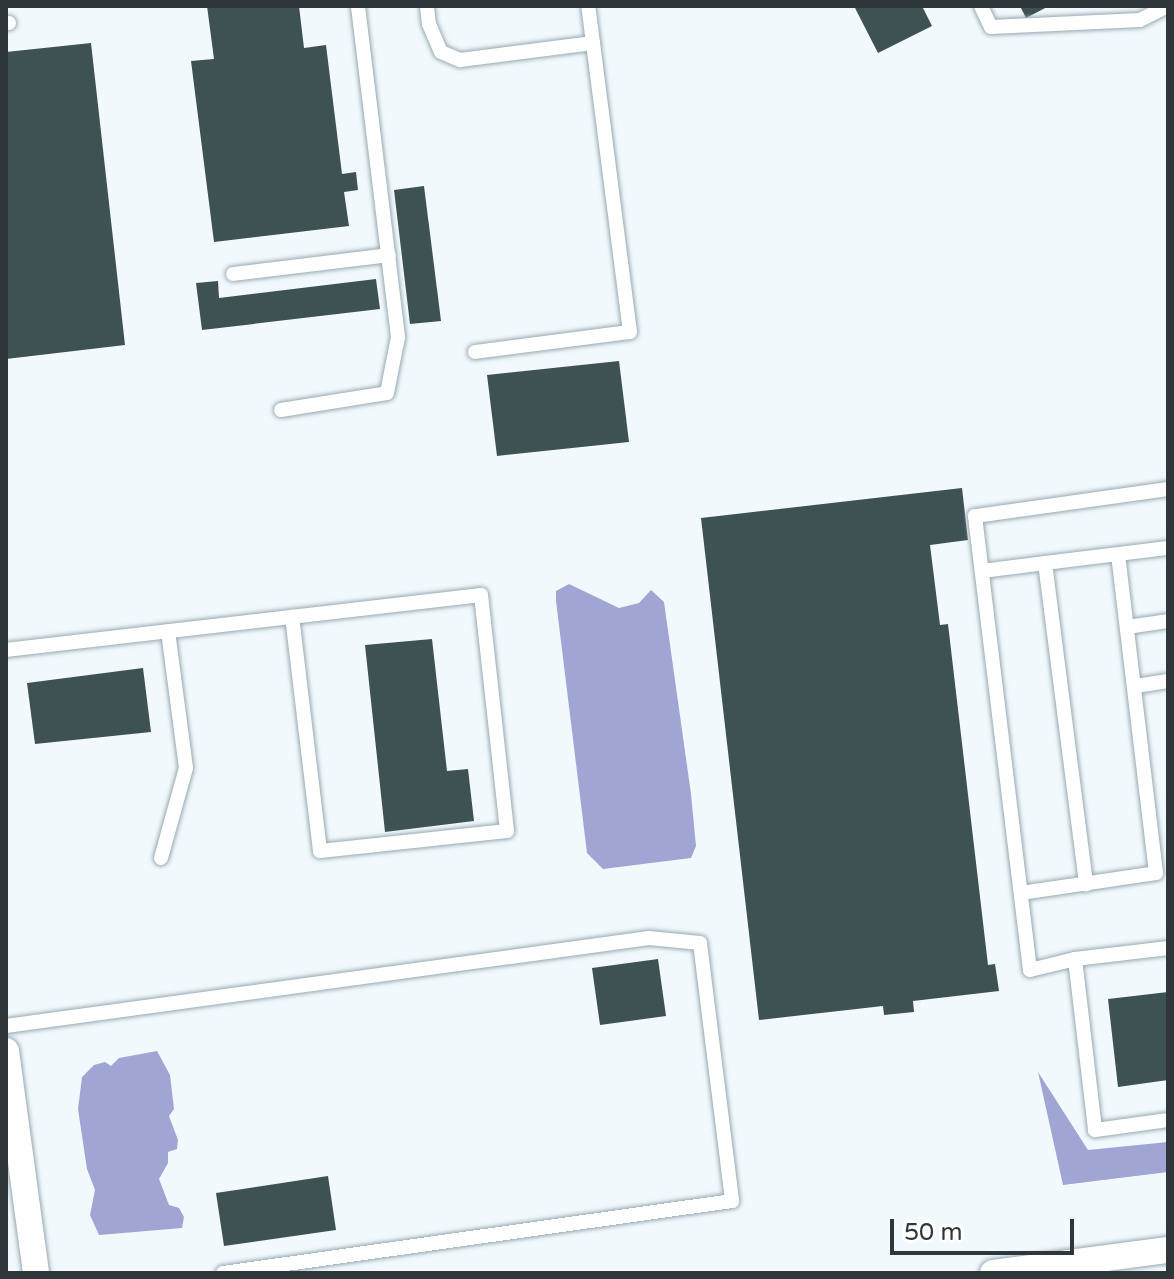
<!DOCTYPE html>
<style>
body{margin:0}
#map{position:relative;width:1174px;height:1279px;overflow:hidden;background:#f1f9fd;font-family:"Varela Round",sans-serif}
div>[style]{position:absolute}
.water>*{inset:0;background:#a0a5d4}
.building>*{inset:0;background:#3e5153}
.roads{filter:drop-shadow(0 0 2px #98a9b2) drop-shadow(0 0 2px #98a9b2)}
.service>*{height:14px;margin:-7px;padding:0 7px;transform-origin:7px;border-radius:7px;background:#fff}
.minor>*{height:26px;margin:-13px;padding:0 13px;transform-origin:13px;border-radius:13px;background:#fff}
span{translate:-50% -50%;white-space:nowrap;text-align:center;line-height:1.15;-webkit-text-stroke:8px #fff;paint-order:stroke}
.frame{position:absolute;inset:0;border:8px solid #30373b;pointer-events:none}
.scale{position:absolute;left:890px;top:1219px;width:184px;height:36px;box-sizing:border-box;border:4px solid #30373b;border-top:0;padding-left:10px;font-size:24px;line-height:28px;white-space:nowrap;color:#30373b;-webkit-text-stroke:6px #fff;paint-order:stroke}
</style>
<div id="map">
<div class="water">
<div style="clip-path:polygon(569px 584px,619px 608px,639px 603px,651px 590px,664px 602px,691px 794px,696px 846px,691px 858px,603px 869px,587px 853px,556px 601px,556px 591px)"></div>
<div style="clip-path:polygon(157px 1051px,170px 1075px,174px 1109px,169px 1116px,178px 1140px,177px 1149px,168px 1152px,168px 1163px,159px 1179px,169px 1205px,179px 1208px,184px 1217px,182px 1228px,99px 1235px,90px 1215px,95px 1190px,87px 1169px,78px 1109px,82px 1077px,94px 1065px,105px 1062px,111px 1066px,119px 1058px)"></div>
<div style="clip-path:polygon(1038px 1072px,1088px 1150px,1168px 1142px,1168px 1172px,1063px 1185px)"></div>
</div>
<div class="building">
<div style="clip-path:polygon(207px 6px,299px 6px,304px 48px,326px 45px,342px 174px,356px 172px,358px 190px,344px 192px,349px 226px,214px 242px,191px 61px,214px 59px)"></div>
<div style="clip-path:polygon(854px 6px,922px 6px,932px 26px,878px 53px)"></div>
<div style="clip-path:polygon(1020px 6px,1049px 6px,1026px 18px)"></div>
<div style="clip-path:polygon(91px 43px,125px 345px,6px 359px,6px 52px)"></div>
<div style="clip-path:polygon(424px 186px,441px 321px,410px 324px,394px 190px)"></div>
<div style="clip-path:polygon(376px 279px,380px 309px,202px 330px,196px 283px,218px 281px,219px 298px)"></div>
<div style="clip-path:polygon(619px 361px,629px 442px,497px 456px,487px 375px)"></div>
<div style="clip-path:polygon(962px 488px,968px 540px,930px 545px,940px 625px,948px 624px,988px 965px,995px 964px,999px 991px,913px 1001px,914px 1012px,884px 1015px,883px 1006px,759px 1020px,701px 518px)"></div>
<div style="clip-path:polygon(432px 639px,447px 771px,468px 769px,474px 821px,385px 832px,365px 645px)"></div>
<div style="clip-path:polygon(143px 668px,151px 732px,35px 744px,27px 683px)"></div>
<div style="clip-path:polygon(658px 959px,666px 1016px,600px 1025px,592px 968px)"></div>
<div style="clip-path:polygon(1168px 992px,1168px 1080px,1118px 1087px,1108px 999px)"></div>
<div style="clip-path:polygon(328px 1176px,336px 1230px,224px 1246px,216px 1193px)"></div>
</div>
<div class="roads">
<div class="service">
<div style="left:427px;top:6px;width:18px;rotate:84deg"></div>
<div style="left:429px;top:24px;width:30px;rotate:67deg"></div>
<div style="left:441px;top:52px;width:21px;rotate:23deg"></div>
<div style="left:460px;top:60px;width:134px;rotate:-7.3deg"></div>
<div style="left:981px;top:6px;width:23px;rotate:65deg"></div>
<div style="left:991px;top:27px;width:149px;rotate:-2.7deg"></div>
<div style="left:1140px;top:20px;width:31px;rotate:-27deg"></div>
<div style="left:6px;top:23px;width:3px"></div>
<div style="left:233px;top:274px;width:157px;rotate:-6.9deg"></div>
<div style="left:475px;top:352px;width:156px;rotate:-7.4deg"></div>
<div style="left:630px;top:332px;width:329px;rotate:-97.3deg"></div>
<div style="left:281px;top:410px;width:107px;rotate:-9.1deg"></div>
<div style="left:387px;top:393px;width:57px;rotate:-78.9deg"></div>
<div style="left:398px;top:337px;width:333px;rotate:-96.9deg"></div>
<div style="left:1168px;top:489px;width:195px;rotate:172deg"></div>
<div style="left:975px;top:516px;width:457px;rotate:83.1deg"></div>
<div style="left:1030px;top:970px;width:46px;rotate:-13.7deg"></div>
<div style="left:1075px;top:959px;width:94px;rotate:-6.7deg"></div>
<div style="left:1045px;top:563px;width:124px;rotate:-7deg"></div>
<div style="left:982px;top:571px;width:64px;rotate:-7.2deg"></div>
<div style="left:1045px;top:563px;width:324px;rotate:82.7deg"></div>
<div style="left:1127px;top:627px;width:41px;rotate:-8.3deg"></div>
<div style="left:6px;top:650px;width:478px;rotate:-6.6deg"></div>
<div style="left:481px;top:595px;width:237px;rotate:83.7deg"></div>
<div style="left:507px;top:831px;width:188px;rotate:173.9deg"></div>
<div style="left:320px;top:851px;width:236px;rotate:-96.8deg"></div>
<div style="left:1136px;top:686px;width:32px;rotate:-9deg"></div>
<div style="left:161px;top:858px;width:93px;rotate:-74.5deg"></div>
<div style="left:186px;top:768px;width:138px;rotate:-97.5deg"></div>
<div style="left:1021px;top:893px;width:136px;rotate:-8.4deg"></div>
<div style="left:1156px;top:873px;width:320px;rotate:-96.8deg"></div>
<div style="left:1075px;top:959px;width:172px;rotate:83.3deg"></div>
<div style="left:1095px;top:1130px;width:74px;rotate:-7.8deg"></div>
<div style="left:6px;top:1026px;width:649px;rotate:-7.79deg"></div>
<div style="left:649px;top:938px;width:51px;rotate:5.6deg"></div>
<div style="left:700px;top:943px;width:260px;rotate:82.9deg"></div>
<div style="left:732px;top:1201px;width:514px;rotate:171.95deg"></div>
</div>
<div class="minor">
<div style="left:6px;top:1051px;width:224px;rotate:82.3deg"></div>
<div style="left:993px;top:1273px;width:177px;rotate:-7.5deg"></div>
</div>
</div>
<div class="frame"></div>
<div class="scale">50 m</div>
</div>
